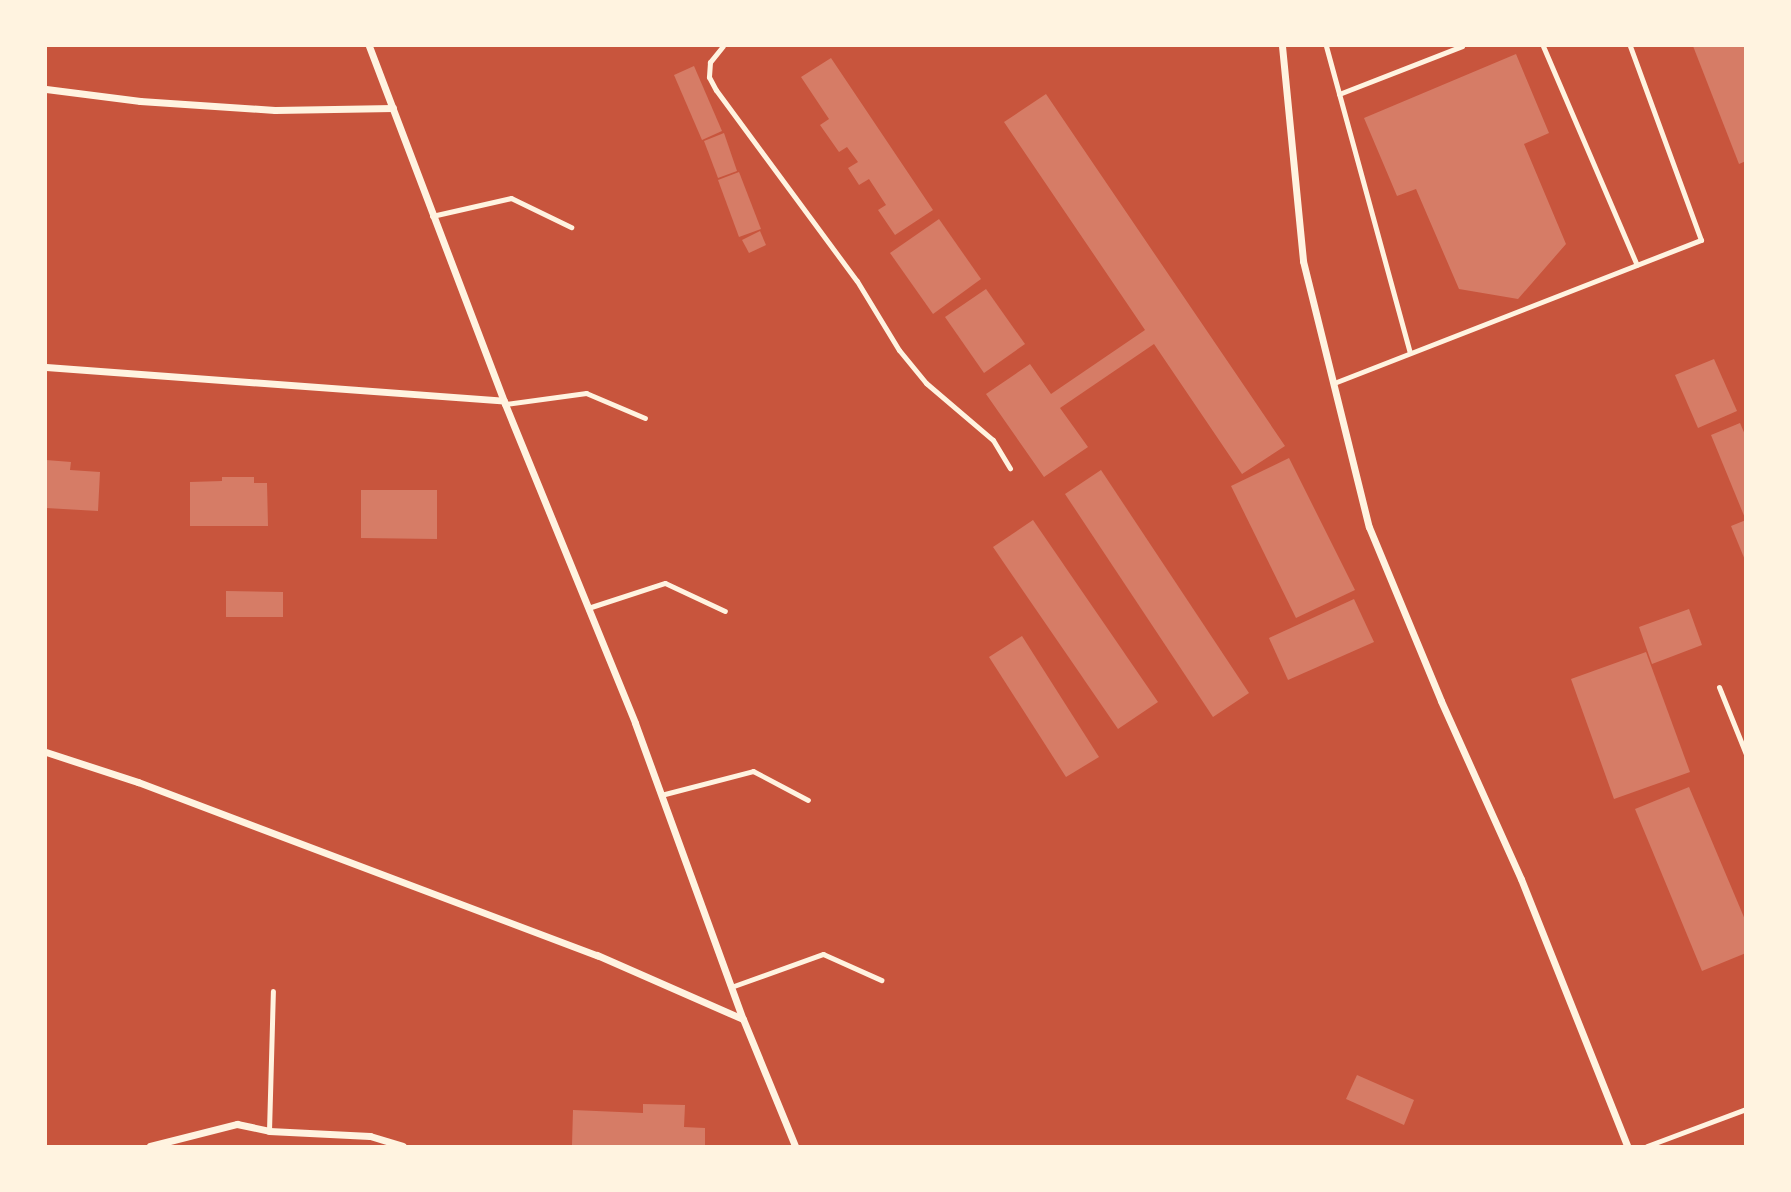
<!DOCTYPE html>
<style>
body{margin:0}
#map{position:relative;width:1791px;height:1192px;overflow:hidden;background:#c8553d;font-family:Georgia,serif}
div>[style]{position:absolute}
.building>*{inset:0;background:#d67c66}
.service>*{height:5px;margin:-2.5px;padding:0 2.5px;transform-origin:2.5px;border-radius:2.5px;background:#fff3e0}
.minor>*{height:7px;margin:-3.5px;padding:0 3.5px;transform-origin:3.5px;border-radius:3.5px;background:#fff3e0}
span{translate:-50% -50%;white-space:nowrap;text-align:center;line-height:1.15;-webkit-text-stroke:7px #fff3e0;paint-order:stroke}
.frame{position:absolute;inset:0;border:47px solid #fff3e0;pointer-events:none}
</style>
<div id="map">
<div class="building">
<div style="clip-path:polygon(1693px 46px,1746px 46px,1746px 161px,1739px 164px)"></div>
<div style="clip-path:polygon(1516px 54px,1549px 133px,1524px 144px,1566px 244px,1518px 299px,1459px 289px,1416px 189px,1397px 196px,1364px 118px)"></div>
<div style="clip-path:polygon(831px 58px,933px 210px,895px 235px,878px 210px,886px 205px,869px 179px,859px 185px,848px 168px,858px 162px,847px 147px,839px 152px,820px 125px,829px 119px,801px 77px)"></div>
<div style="clip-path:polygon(694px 66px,722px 131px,702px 140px,674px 75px)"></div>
<div style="clip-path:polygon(1046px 94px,1285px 446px,1242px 474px,1154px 344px,1060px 408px,1088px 447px,1044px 477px,986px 394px,1030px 364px,1051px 394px,1145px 330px,1004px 122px)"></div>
<div style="clip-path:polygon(724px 133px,737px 171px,718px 178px,704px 141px)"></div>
<div style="clip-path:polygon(739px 172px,761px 229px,739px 237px,718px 180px)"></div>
<div style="clip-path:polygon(939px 219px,981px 279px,933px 314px,890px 253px)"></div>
<div style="clip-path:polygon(760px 231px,766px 245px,749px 253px,742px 240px)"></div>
<div style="clip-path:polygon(986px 289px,1025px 344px,984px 373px,945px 317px)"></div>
<div style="clip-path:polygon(1714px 359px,1737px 411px,1698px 428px,1675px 375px)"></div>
<div style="clip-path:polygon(1740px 423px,1746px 437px,1745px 518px,1711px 435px)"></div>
<div style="clip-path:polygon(1289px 458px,1355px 590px,1296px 618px,1231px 486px)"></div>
<div style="clip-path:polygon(46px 460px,71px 462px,70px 470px,100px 472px,98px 511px,46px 508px)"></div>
<div style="clip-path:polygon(1101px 470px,1249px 693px,1213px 717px,1065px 494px)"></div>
<div style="clip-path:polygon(222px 477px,254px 477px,254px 483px,267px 483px,268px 526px,190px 526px,190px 482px,222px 481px)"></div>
<div style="clip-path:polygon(361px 490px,437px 490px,437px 539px,361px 538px)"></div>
<div style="clip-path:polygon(1033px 520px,1158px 702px,1118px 729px,993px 547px)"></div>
<div style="clip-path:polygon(1746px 520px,1746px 560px,1745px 560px,1731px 526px)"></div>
<div style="clip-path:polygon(226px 591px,283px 592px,283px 617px,226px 617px)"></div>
<div style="clip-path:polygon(1354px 599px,1374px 642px,1288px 680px,1269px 638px)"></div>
<div style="clip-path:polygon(1689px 609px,1702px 645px,1652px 664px,1639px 627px)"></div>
<div style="clip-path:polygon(1022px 636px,1099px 757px,1066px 777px,989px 657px)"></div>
<div style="clip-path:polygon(1646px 652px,1690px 772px,1614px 799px,1571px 679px)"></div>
<div style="clip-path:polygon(1689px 787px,1746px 922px,1746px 953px,1702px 971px,1635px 809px)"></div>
<div style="clip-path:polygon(1357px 1075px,1414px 1100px,1404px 1125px,1346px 1099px)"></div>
<div style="clip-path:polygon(643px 1104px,685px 1105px,684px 1127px,705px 1128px,705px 1146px,572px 1145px,573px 1110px,643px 1113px)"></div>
</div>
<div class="service">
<div style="left:723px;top:46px;width:21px;rotate:129deg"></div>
<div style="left:710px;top:62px;width:15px;rotate:94deg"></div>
<div style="left:709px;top:77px;width:15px;rotate:62deg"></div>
<div style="left:716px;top:90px;width:237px;rotate:53.6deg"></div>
<div style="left:857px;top:281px;width:81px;rotate:58.7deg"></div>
<div style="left:899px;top:350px;width:43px;rotate:50.7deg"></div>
<div style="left:926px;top:383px;width:88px;rotate:40.4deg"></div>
<div style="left:993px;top:440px;width:33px;rotate:59deg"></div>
<div style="left:1326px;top:46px;width:318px;rotate:74.7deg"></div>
<div style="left:1543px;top:46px;width:238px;rotate:66.8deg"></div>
<div style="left:1339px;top:94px;width:132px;rotate:-21.3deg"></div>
<div style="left:432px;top:216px;width:81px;rotate:-12.8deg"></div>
<div style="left:511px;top:198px;width:67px;rotate:25.8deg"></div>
<div style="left:1334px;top:383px;width:394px;rotate:-21.3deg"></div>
<div style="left:1701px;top:240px;width:207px;rotate:-110.1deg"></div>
<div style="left:505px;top:404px;width:82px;rotate:-7.7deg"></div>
<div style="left:586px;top:393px;width:64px;rotate:23deg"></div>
<div style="left:588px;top:608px;width:81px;rotate:-18deg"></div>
<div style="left:665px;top:583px;width:66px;rotate:25deg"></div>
<div style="left:1719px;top:687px;width:72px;rotate:68.1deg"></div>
<div style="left:661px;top:795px;width:95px;rotate:-14.6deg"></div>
<div style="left:753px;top:771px;width:62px;rotate:27.8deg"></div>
<div style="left:731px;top:987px;width:98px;rotate:-19.7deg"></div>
<div style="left:823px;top:954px;width:64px;rotate:24.1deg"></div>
<div style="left:269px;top:1131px;width:140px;rotate:-88.4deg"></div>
<div style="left:1647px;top:1146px;width:106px;rotate:-20.5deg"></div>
</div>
<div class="minor">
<div style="left:369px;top:46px;width:383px;rotate:69.2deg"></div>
<div style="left:505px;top:404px;width:344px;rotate:67.8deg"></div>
<div style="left:635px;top:723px;width:315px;rotate:70deg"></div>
<div style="left:743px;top:1019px;width:137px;rotate:67.7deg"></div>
<div style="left:1282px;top:46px;width:216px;rotate:84.4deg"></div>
<div style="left:1303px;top:261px;width:274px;rotate:76.1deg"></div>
<div style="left:1369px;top:527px;width:188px;rotate:67.5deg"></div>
<div style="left:1441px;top:701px;width:195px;rotate:65.8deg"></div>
<div style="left:1521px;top:879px;width:287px;rotate:68.3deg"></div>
<div style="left:46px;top:89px;width:95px;rotate:7.3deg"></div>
<div style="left:140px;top:101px;width:135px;rotate:3.8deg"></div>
<div style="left:275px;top:110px;width:118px;rotate:-1deg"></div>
<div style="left:46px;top:367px;width:459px;rotate:4.2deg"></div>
<div style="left:46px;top:752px;width:97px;rotate:18.1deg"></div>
<div style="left:138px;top:782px;width:491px;rotate:20.7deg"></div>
<div style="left:597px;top:955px;width:159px;rotate:23.7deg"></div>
<div style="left:150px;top:1146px;width:90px;rotate:-14.2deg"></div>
<div style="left:237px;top:1124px;width:33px;rotate:12deg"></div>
<div style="left:269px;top:1131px;width:101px;rotate:2.8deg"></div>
<div style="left:370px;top:1136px;width:34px;rotate:17deg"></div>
</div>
<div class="frame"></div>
</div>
